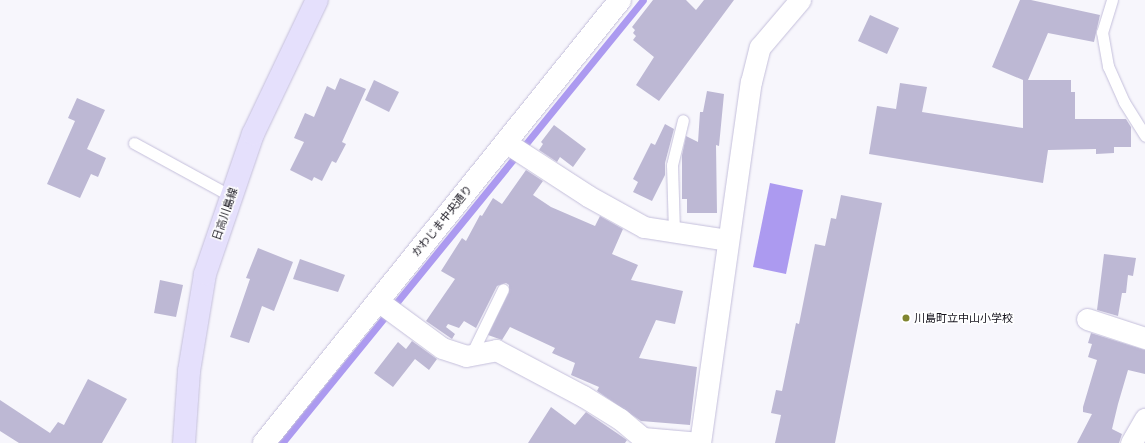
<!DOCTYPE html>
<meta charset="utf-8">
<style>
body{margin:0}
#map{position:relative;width:1145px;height:443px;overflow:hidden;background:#f7f6fc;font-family:"PT Sans Narrow","Noto Sans JP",sans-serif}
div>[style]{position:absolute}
.water>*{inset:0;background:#ac9af0}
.stream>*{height:7px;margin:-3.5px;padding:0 3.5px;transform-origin:3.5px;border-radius:3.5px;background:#ac9af0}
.building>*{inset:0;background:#bdb8d4}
.roads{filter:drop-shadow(0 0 1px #c4bfdb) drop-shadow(0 0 1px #c4bfdb)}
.service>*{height:11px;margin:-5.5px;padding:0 5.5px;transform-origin:5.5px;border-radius:5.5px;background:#fff}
.minor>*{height:21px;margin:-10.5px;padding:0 10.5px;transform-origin:10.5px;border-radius:10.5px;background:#fff}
.tertiary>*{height:22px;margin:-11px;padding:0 11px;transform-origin:11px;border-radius:11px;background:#fff}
.primary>*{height:22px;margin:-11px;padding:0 11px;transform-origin:11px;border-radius:11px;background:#e5e0fc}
.dots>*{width:11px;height:11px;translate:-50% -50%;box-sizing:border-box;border:2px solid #fff;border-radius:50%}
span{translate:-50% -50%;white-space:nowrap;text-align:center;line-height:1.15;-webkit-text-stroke:3px #fff;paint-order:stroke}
.street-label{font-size:11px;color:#15131d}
.poi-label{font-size:11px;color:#15131d}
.left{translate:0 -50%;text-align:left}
</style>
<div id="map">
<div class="water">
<div style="clip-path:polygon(770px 183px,803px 190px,786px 274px,753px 267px)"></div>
</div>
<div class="stream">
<div style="left:282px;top:443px;width:571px;rotate:-50.82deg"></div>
</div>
<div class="building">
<div style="clip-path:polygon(653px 0,686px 0,696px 10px,704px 0,734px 0,659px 101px,636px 85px,654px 57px,633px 40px,636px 36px,633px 33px,635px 30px,632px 27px)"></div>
<div style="clip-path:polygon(1020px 0,1031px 0,1100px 15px,1094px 42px,1048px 33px,1028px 80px,1071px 80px,1071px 92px,1075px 92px,1075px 119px,1126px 119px,1131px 127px,1131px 147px,1114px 147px,1114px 153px,1096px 154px,1096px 149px,1048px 150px,1043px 183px,869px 154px,877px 106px,896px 109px,900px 83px,927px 87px,922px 112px,1023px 128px,1023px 80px,992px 67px)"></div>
<div style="clip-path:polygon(870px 15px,899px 28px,887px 54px,858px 41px)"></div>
<div style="clip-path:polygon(340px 78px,366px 89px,342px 142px,346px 144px,336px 163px,332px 161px,322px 181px,314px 177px,312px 181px,290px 170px,304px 142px,294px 138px,305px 113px,314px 117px,327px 86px,335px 90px)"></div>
<div style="clip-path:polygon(374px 80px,399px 92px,389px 112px,365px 100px)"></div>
<div style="clip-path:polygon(707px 91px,724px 94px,719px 146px,716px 145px,717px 213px,687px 213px,687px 199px,682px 199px,682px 155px,686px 136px,698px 142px,700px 112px,703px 112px)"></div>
<div style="clip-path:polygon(77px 98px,105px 110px,87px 149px,106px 158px,98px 177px,91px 174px,80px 198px,47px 184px,75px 121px,68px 118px)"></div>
<div style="clip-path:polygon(665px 124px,674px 129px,665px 163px,665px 175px,652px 201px,633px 192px,638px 182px,633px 179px,651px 143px,655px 145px)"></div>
<div style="clip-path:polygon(554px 125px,586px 149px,573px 167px,560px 157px,557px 162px,539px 150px,543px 144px,541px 142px)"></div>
<div style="clip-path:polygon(526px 170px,543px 181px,533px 195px,551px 207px,595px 226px,600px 216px,623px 229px,612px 254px,638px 265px,631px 280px,683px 291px,675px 324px,656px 320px,639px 358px,697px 367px,690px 425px,641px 421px,597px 391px,599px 387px,571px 375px,575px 363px,552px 353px,555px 348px,510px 327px,502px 340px,488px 335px,509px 292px,509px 285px,506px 283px,497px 286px,476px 328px,464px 321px,459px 328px,448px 324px,446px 327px,455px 334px,452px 339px,426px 321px,455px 279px,441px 271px,462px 238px,466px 241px,480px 215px,482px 216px,493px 198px,502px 204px)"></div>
<div style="clip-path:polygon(841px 195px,882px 203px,835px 443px,775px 443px,781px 415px,771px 413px,776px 390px,782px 391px,796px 323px,799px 324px,815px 244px,825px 246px,831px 218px,836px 219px)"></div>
<div style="clip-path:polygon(258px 248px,293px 262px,274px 311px,262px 306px,249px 343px,230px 337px,250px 279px,246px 278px)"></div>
<div style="clip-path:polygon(1104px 254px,1136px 258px,1133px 276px,1128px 275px,1126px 293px,1122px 293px,1118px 316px,1097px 310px)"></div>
<div style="clip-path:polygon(300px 259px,345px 275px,338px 292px,293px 279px)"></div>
<div style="clip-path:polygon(160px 280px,183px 285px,176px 317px,154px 313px)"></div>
<div style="clip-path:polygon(1091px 333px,1145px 350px,1145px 374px,1128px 370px,1118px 404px,1112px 429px,1122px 434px,1119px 443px,1077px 443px,1092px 414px,1083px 412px,1083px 407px,1097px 360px,1088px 357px,1092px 344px,1088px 343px)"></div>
<div style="clip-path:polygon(412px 341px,437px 359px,429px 370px,415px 359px,393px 387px,374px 373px,398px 342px,406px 349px)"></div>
<div style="clip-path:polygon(88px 379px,127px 399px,102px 443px,19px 443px,0 431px,0 400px,50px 433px,58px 422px,64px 425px)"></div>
<div style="clip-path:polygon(551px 407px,575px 425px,586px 412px,627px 440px,625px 443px,528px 443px)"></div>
</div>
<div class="roads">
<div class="service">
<div style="left:1112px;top:0;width:34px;rotate:107deg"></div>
<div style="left:1102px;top:32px;width:35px;rotate:80deg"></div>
<div style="left:1108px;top:66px;width:39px;rotate:66deg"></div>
<div style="left:1124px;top:102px;width:40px;rotate:58deg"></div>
<div style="left:134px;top:143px;width:111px;rotate:28.7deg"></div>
<div style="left:674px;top:232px;width:67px;rotate:-91.7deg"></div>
<div style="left:672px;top:165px;width:46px;rotate:-76.3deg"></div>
<div style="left:471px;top:355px;width:73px;rotate:-64.1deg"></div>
</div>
<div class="minor">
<div style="left:505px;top:142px;width:99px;rotate:33deg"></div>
<div style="left:588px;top:196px;width:64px;rotate:29deg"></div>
<div style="left:644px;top:227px;width:84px;rotate:8.9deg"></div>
<div style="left:378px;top:301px;width:79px;rotate:36.3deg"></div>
<div style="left:442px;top:348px;width:25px;rotate:18deg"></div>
<div style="left:466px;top:356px;width:31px;rotate:-11deg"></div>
<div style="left:496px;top:350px;width:98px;rotate:27.9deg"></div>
<div style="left:583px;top:396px;width:44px;rotate:31.9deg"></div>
<div style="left:620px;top:419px;width:30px;rotate:40deg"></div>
<div style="left:643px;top:438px;width:57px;rotate:5deg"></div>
<div style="left:1087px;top:319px;width:61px;rotate:18.1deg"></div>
<div style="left:700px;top:443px;width:365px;rotate:-82deg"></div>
<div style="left:751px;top:82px;width:36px;rotate:-76deg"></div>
<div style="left:760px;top:47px;width:62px;rotate:-49.6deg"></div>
<div style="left:1131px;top:443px;width:28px;rotate:-60deg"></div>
</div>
<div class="tertiary">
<div style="left:264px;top:443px;width:568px;rotate:-51.21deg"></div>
</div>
<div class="primary">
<div style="left:184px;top:443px;width:72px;rotate:-86deg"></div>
<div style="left:189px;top:371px;width:98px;rotate:-80.6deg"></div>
<div style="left:205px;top:274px;width:148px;rotate:-71.1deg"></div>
<div style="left:253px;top:134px;width:148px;rotate:-64.5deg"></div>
</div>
</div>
<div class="dots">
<div style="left:906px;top:318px;background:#808530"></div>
</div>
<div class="street-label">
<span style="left:225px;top:214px;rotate:-71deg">日高川島線</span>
<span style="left:442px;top:221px;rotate:-51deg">かわじま中央通り</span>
</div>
<div class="poi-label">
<span class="left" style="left:914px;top:318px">川島町立中山小学校</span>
</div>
</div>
